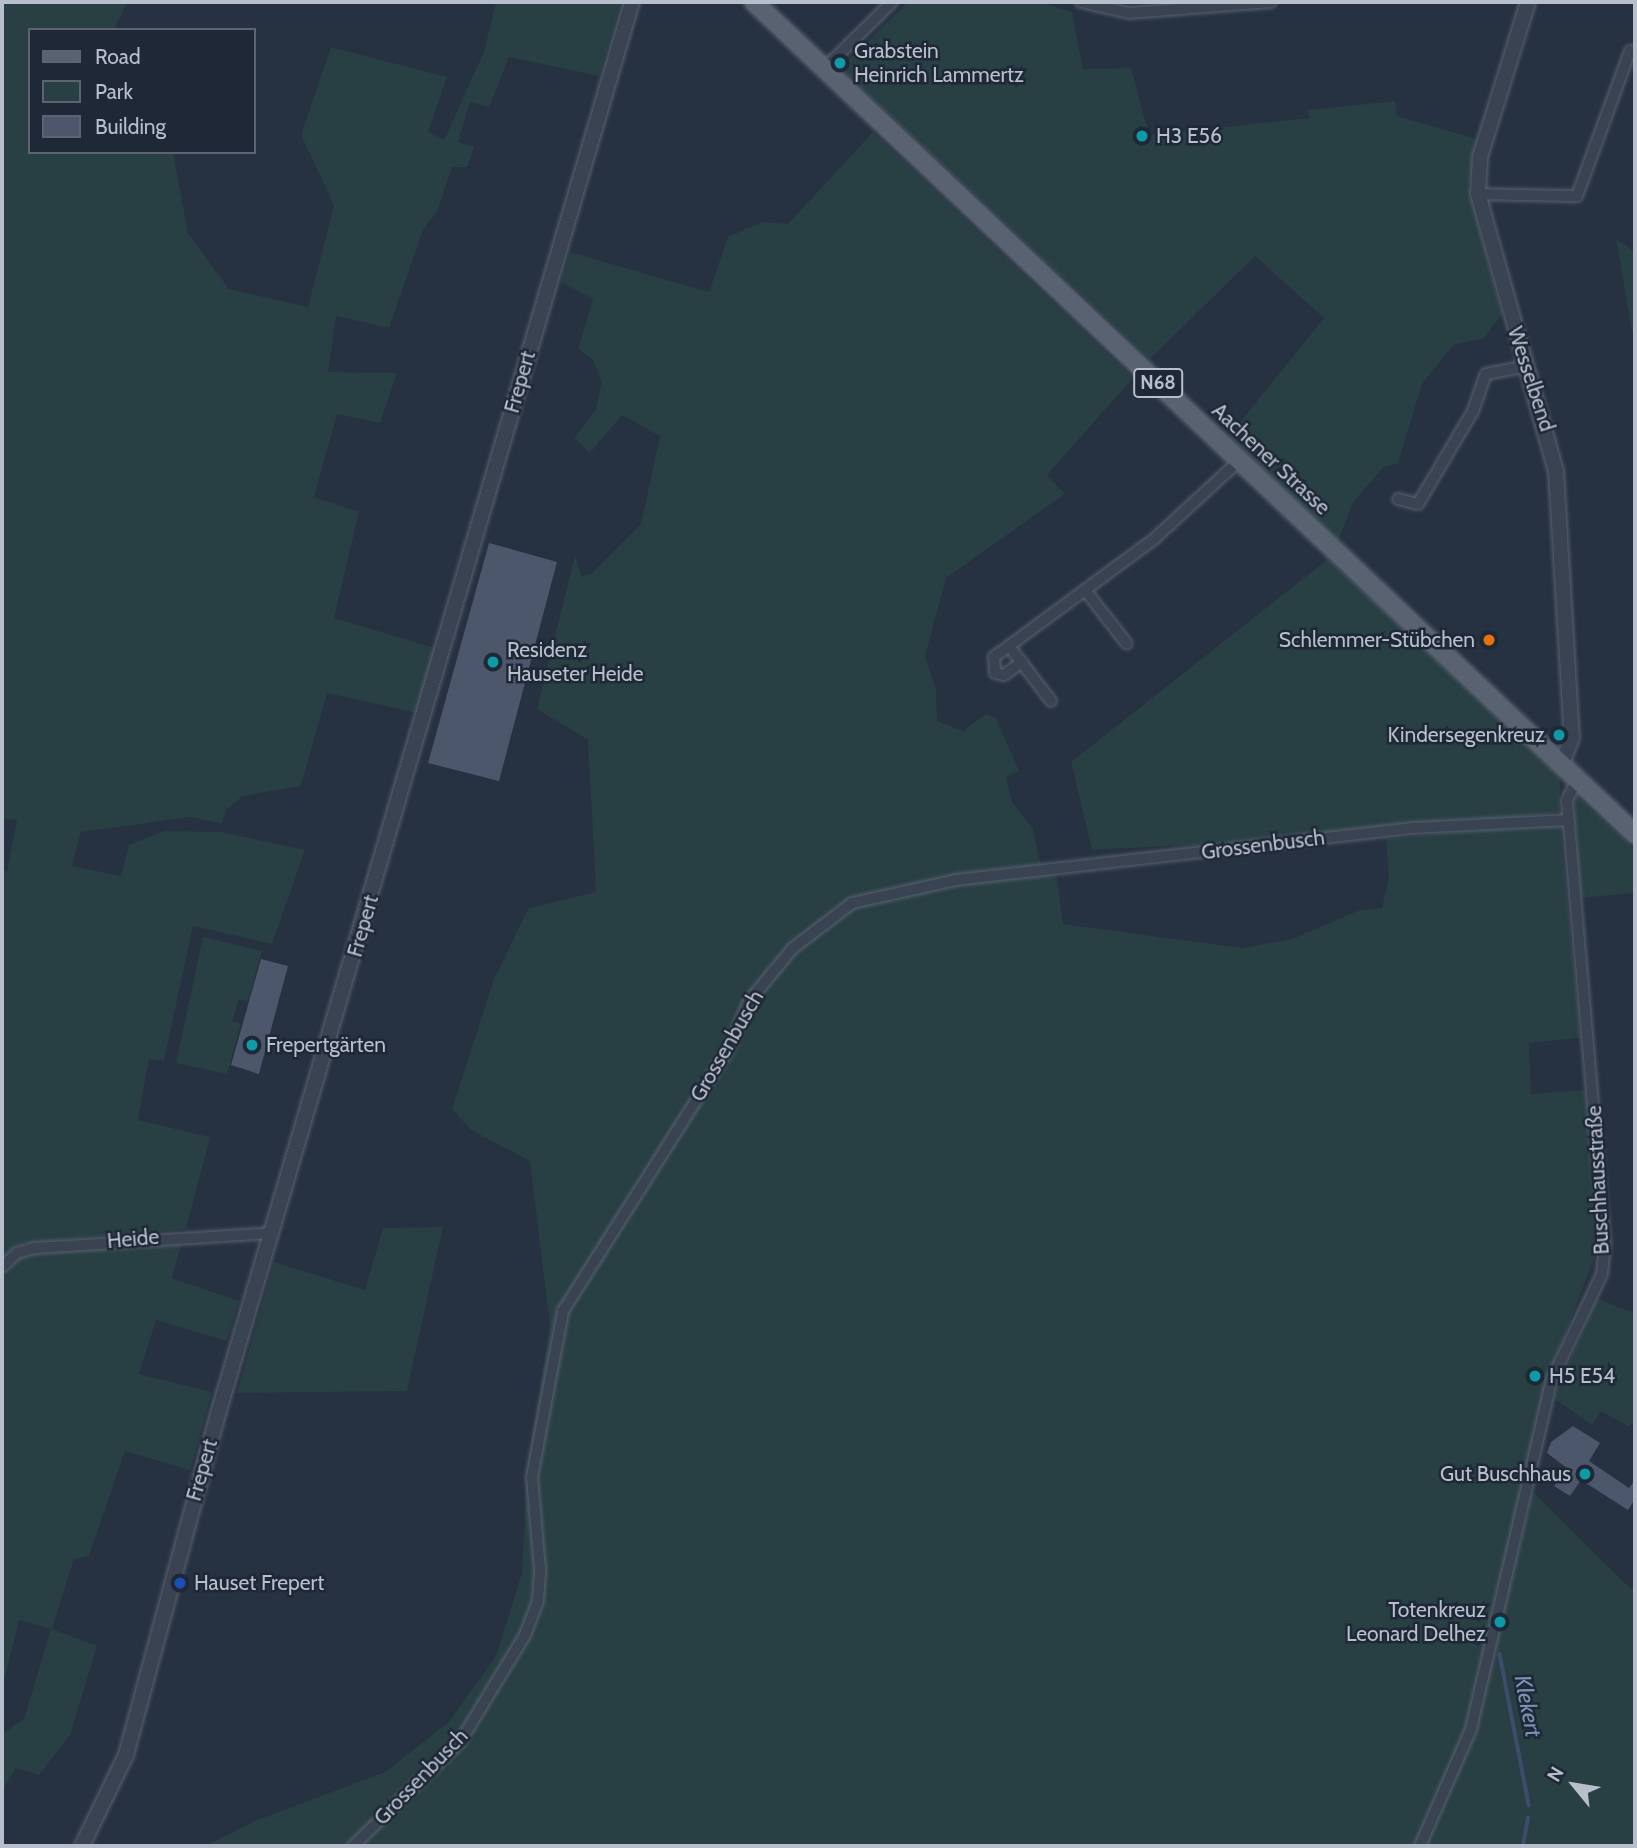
<!DOCTYPE html>
<meta charset="utf-8">
<style>
body{margin:0}
#map{position:relative;width:1637px;height:1848px;overflow:hidden;background:#263142;font-family:Cabin,sans-serif}
div>[style]{position:absolute}
.green>*{inset:0;background:#283f43}
.stream>*{height:3.5px;margin:-1.75px;padding:0 1.75px;transform-origin:1.75px;border-radius:1.75px;background:#3b4d6b}
.building>*{inset:0;background:#4c576b}
.roads{filter:drop-shadow(0 0 2px #58616f) drop-shadow(0 0 2px #58616f)}
.minor>*{height:10px;margin:-5px;padding:0 5px;transform-origin:5px;border-radius:5px;background:#3a4352}
.tertiary>*{height:14px;margin:-7px;padding:0 7px;transform-origin:7px;border-radius:7px;background:#3a4352}
.primary>*{height:18px;margin:-9px;padding:0 9px;transform-origin:9px;border-radius:9px;background:#586271}
.dots>*{width:19px;height:19px;translate:-50% -50%;box-sizing:border-box;border:4px solid #1f2837;border-radius:50%}
span{translate:-50% -50%;white-space:nowrap;text-align:center;line-height:1.15;-webkit-text-stroke:5px #1f2837;paint-order:stroke}
.shield-label span{padding:2px 5px;background:#1f2837;border:2px solid;border-radius:5px;-webkit-text-stroke-width:0}
.shield-label{font-size:19px;color:#b7becc;font-weight:700}
.poi-label{font-size:21px;color:#b7becc}
.left{translate:0 -50%;text-align:left}
.right{translate:-100% -50%;text-align:right}
.street-label{font-size:21px;color:#b7becc}
.water-label{font-size:23px;color:#7e93b3;font-style:italic}
.frame{position:absolute;inset:0;border:4px solid #b7becc;pointer-events:none}
.legend{position:absolute;left:28px;top:28px;width:228px;height:126px;box-sizing:border-box;background:#1f2837;border:2px solid #5c6473;margin:0;padding:9px 12px;list-style:none;font-size:21px;color:#b7becc}
.legend li{display:flex;align-items:center;gap:14px;height:35px}
.legend b{width:35px;border:2px solid #5c6473}
.north{position:absolute;left:1539px;top:1750px;width:70px;height:70px;-webkit-text-stroke:5px #1f2837;paint-order:stroke;rotate:300deg;font-size:19px;font-weight:700;line-height:28px;text-align:center;color:#b7becc}
.north::after{content:'';display:block;margin:auto;width:24px;height:32px;background:#b7becc;clip-path:polygon(50% 0,100% 100%,50% 72%,0 100%)}
</style>
<div id="map">
<div class="green">
<div style="clip-path:polygon(2px 2px,127px 2px,114px 30px,30px 30px,30px 152px,173px 152px,188px 233px,229px 289px,308px 307px,334px 205px,301px 135px,331px 47px,447px 77px,428px 132px,444px 140px,484px 52px,496px 2px,621px 2px,599px 76px,509px 57px,489px 107px,470px 102px,458px 142px,474px 147px,467px 167px,452px 167px,437px 212px,423px 230px,389px 328px,336px 316px,328px 372px,397px 373px,380px 423px,337px 414px,314px 497px,359px 512px,334px 618px,435px 648px,418px 713px,327px 693px,301px 786px,243px 796px,226px 810px,222px 824px,191px 817px,81px 832px,72px 866px,121px 876px,129px 845px,164px 831px,221px 832px,305px 850px,272px 944px,193px 926px,164px 1061px,149px 1059px,138px 1120px,210px 1137px,186px 1229px,36px 1242px,20px 1244px,2px 1257px,2px 870px,7px 871px,17px 820px,2px 819px)"></div>
<div style="clip-path:polygon(908px 2px,1041px 2px,1072px 12px,1083px 69px,1131px 68px,1149px 135px,1309px 118px,1308px 110px,1395px 101px,1397px 116px,1480px 140px,1468px 185px,1502px 314px,1484px 338px,1453px 345px,1422px 384px,1398px 463px,1384px 467px,1353px 502px,1338px 542px,1229px 436px,1324px 318px,1255px 256px,1150px 359px,840px 68px)"></div>
<div style="clip-path:polygon(873px 132px,1133px 378px,1047px 475px,1065px 494px,946px 578px,925px 656px,936px 689px,937px 721px,963px 731px,986px 714px,996px 718px,1019px 771px,1006px 777px,1012px 802px,1033px 829px,1040px 862px,1057px 878px,1063px 924px,1242px 948px,1292px 939px,1360px 910px,1382px 908px,1389px 877px,1386px 839px,1555px 822px,1561px 830px,1580px 1038px,1529px 1043px,1531px 1094px,1586px 1090px,1596px 1254px,1548px 1377px,1502px 1616px,1533px 1492px,1631px 1589px,1635px 1586px,1635px 1846px,205px 1846px,255px 1821px,385px 1772px,449px 1722px,496px 1656px,522px 1573px,527px 1468px,550px 1326px,530px 1161px,471px 1130px,452px 1109px,494px 979px,529px 908px,596px 892px,588px 740px,537px 709px,575px 556px,582px 577px,592px 573px,641px 524px,660px 436px,622px 415px,590px 453px,574px 438px,596px 409px,602px 382px,593px 360px,578px 349px,593px 299px,561px 282px,570px 252px,709px 292px,728px 237px,762px 222px,788px 224px)"></div>
<div style="clip-path:polygon(1616px 239px,1635px 252px,1635px 348px)"></div>
<div style="clip-path:polygon(1328px 559px,1561px 773px,1559px 812px,1386px 835px,1092px 850px,1071px 762px)"></div>
<div style="clip-path:polygon(1574px 793px,1635px 850px,1635px 893px,1579px 898px)"></div>
<div style="clip-path:polygon(203px 937px,262px 951px,248px 1001px,239px 999px,232px 1021px,241px 1024px,227px 1074px,176px 1063px)"></div>
<div style="clip-path:polygon(443px 1227px,407px 1391px,237px 1393px,274px 1262px,365px 1290px,383px 1228px)"></div>
<div style="clip-path:polygon(182px 1242px,172px 1278px,239px 1301px,227px 1341px,156px 1320px,139px 1374px,212px 1392px,190px 1470px,125px 1451px,89px 1556px,74px 1559px,52px 1629px,97px 1646px,70px 1735px,39px 1775px,16px 1768px,2px 1791px,2px 1734px,24px 1719px,51px 1629px,19px 1620px,2px 1689px,2px 1278px,22px 1257px,38px 1253px)"></div>
<div style="clip-path:polygon(1597px 1298px,1635px 1314px,1635px 1423px,1628px 1426px,1601px 1411px,1592px 1425px,1554px 1398px)"></div>
</div>
<div class="stream">
<div style="left:1500px;top:1654px;width:154px;rotate:79.1deg"></div>
<div style="left:1523px;top:1846px;width:28px;rotate:-80deg"></div>
</div>
<div class="building">
<div style="clip-path:polygon(489px 543px,557px 562px,499px 781px,428px 763px)"></div>
<div style="clip-path:polygon(261px 959px,288px 966px,259px 1074px,231px 1065px)"></div>
<div style="clip-path:polygon(1573px 1426px,1600px 1443px,1589px 1461px,1629px 1488px,1635px 1480px,1635px 1499px,1628px 1510px,1581px 1480px,1570px 1496px,1554px 1486px,1567px 1468px,1547px 1453px,1551px 1442px)"></div>
</div>
<div class="roads">
<div class="minor">
<div style="left:1081px;top:2px;width:49px;rotate:12.9deg"></div>
<div style="left:1129px;top:13px;width:142px;rotate:-4.4deg"></div>
<div style="left:825px;top:68px;width:94px;rotate:-44.6deg"></div>
<div style="left:1478px;top:194px;width:99px;rotate:1.2deg"></div>
<div style="left:1577px;top:196px;width:154px;rotate:-69.9deg"></div>
<div style="left:1630px;top:51px;width:5px;rotate:11deg"></div>
<div style="left:1398px;top:499px;width:21px;rotate:14deg"></div>
<div style="left:1418px;top:504px;width:108px;rotate:-59.4deg"></div>
<div style="left:1473px;top:411px;width:39px;rotate:-71deg"></div>
<div style="left:1486px;top:374px;width:42px;rotate:-11deg"></div>
<div style="left:1085px;top:590px;width:68px;rotate:52.1deg"></div>
<div style="left:1009px;top:646px;width:19px;rotate:144deg"></div>
<div style="left:994px;top:657px;width:16px;rotate:86deg"></div>
<div style="left:995px;top:673px;width:9px;rotate:13deg"></div>
<div style="left:1004px;top:675px;width:22px;rotate:-36deg"></div>
<div style="left:1051px;top:701px;width:69px;rotate:-127.4deg"></div>
<div style="left:1009px;top:646px;width:179px;rotate:-36.4deg"></div>
<div style="left:1153px;top:540px;width:117px;rotate:-42.6deg"></div>
<div style="left:2px;top:1267px;width:21px;rotate:-43deg"></div>
<div style="left:17px;top:1253px;width:19px;rotate:-16deg"></div>
<div style="left:35px;top:1248px;width:237px;rotate:-3.6deg"></div>
<div style="left:353px;top:1846px;width:149px;rotate:-44.2deg"></div>
<div style="left:460px;top:1742px;width:125px;rotate:-58.7deg"></div>
<div style="left:525px;top:1635px;width:36px;rotate:-69deg"></div>
<div style="left:538px;top:1601px;width:32px;rotate:-86deg"></div>
<div style="left:540px;top:1569px;width:92px;rotate:-95deg"></div>
<div style="left:532px;top:1477px;width:169px;rotate:-79.4deg"></div>
<div style="left:563px;top:1311px;width:311px;rotate:-57.7deg"></div>
<div style="left:729px;top:1048px;width:51px;rotate:-66.9deg"></div>
<div style="left:749px;top:1001px;width:69px;rotate:-50.3deg"></div>
<div style="left:793px;top:948px;width:74px;rotate:-37.3deg"></div>
<div style="left:852px;top:903px;width:107px;rotate:-12.5deg"></div>
<div style="left:956px;top:880px;width:460px;rotate:-6.5deg"></div>
<div style="left:1413px;top:828px;width:156px;rotate:-2.9deg"></div>
<div style="left:1420px;top:1846px;width:128px;rotate:-66.4deg"></div>
<div style="left:1471px;top:1729px;width:359px;rotate:-77deg"></div>
<div style="left:1552px;top:1379px;width:116px;rotate:-64.5deg"></div>
<div style="left:1602px;top:1274px;width:30px;rotate:-84deg"></div>
<div style="left:1605px;top:1244px;width:446px;rotate:-94.9deg"></div>
<div style="left:1567px;top:800px;width:22px;rotate:-63deg"></div>
</div>
<div class="tertiary">
<div style="left:1528px;top:2px;width:162px;rotate:107.2deg"></div>
<div style="left:1480px;top:157px;width:37px;rotate:93deg"></div>
<div style="left:1478px;top:194px;width:288px;rotate:74.3deg"></div>
<div style="left:1556px;top:471px;width:267px;rotate:86.6deg"></div>
<div style="left:1572px;top:738px;width:29px;rotate:112deg"></div>
<div style="left:82px;top:1846px;width:101px;rotate:-64.2deg"></div>
<div style="left:126px;top:1755px;width:353px;rotate:-74.9deg"></div>
<div style="left:218px;top:1414px;width:1471px;rotate:-73.66deg"></div>
</div>
<div class="primary">
<div style="left:754px;top:2px;width:1212px;rotate:43.36deg"></div>
</div>
</div>
<div class="dots">
<div style="left:840px;top:63px;background:#0f9aa8"></div>
<div style="left:1142px;top:136px;background:#0f9aa8"></div>
<div style="left:1489px;top:640px;background:#e8710a"></div>
<div style="left:493px;top:662px;background:#0f9aa8"></div>
<div style="left:1559px;top:735px;background:#0f9aa8"></div>
<div style="left:252px;top:1045px;background:#0f9aa8"></div>
<div style="left:1535px;top:1376px;background:#0f9aa8"></div>
<div style="left:1585px;top:1474px;background:#0f9aa8"></div>
<div style="left:180px;top:1583px;background:#1a4fb4"></div>
<div style="left:1500px;top:1622px;background:#0f9aa8"></div>
</div>
<div class="shield-label">
<span style="left:1158px;top:383px">N68</span>
</div>
<div class="poi-label">
<span class="left" style="left:854px;top:63px">Grabstein<br>Heinrich Lammertz</span>
<span class="left" style="left:1156px;top:136px">H3 E56</span>
<span class="right" style="left:1475px;top:640px">Schlemmer-Stübchen</span>
<span class="left" style="left:507px;top:662px">Residenz<br>Hauseter Heide</span>
<span class="right" style="left:1545px;top:735px">Kindersegenkreuz</span>
<span class="left" style="left:266px;top:1045px">Frepertgärten</span>
<span class="left" style="left:1549px;top:1376px">H5 E54</span>
<span class="right" style="left:1571px;top:1474px">Gut Buschhaus</span>
<span class="left" style="left:194px;top:1583px">Hauset Frepert</span>
<span class="right" style="left:1486px;top:1622px">Totenkreuz<br>Leonard Delhez</span>
</div>
<div class="street-label">
<span style="left:1531px;top:379px;rotate:72deg">Wesselbend</span>
<span style="left:520px;top:382px;rotate:-74deg">Frepert</span>
<span style="left:1271px;top:459px;rotate:43deg">Aachener Strasse</span>
<span style="left:1263px;top:845px;rotate:-7deg">Grossenbusch</span>
<span style="left:363px;top:926px;rotate:-74deg">Frepert</span>
<span style="left:727px;top:1046px;rotate:-60deg">Grossenbusch</span>
<span style="left:1598px;top:1180px;rotate:-93deg">Buschhausstraße</span>
<span style="left:133px;top:1239px;rotate:-5deg">Heide</span>
<span style="left:202px;top:1470px;rotate:-74deg">Frepert</span>
<span style="left:421px;top:1777px;rotate:-46deg">Grossenbusch</span>
</div>
<div class="water-label">
<span style="left:1528px;top:1706px;rotate:79deg">Klekert</span>
</div>
<div class="frame"></div>
<ul class="legend">
<li><b style="height:9px;background:#586271"></b>Road</li>
<li><b style="height:19px;background:#283f43"></b>Park</li>
<li><b style="height:19px;background:#4c576b"></b>Building</li>
</ul>
<div class="north">N</div>
</div>
